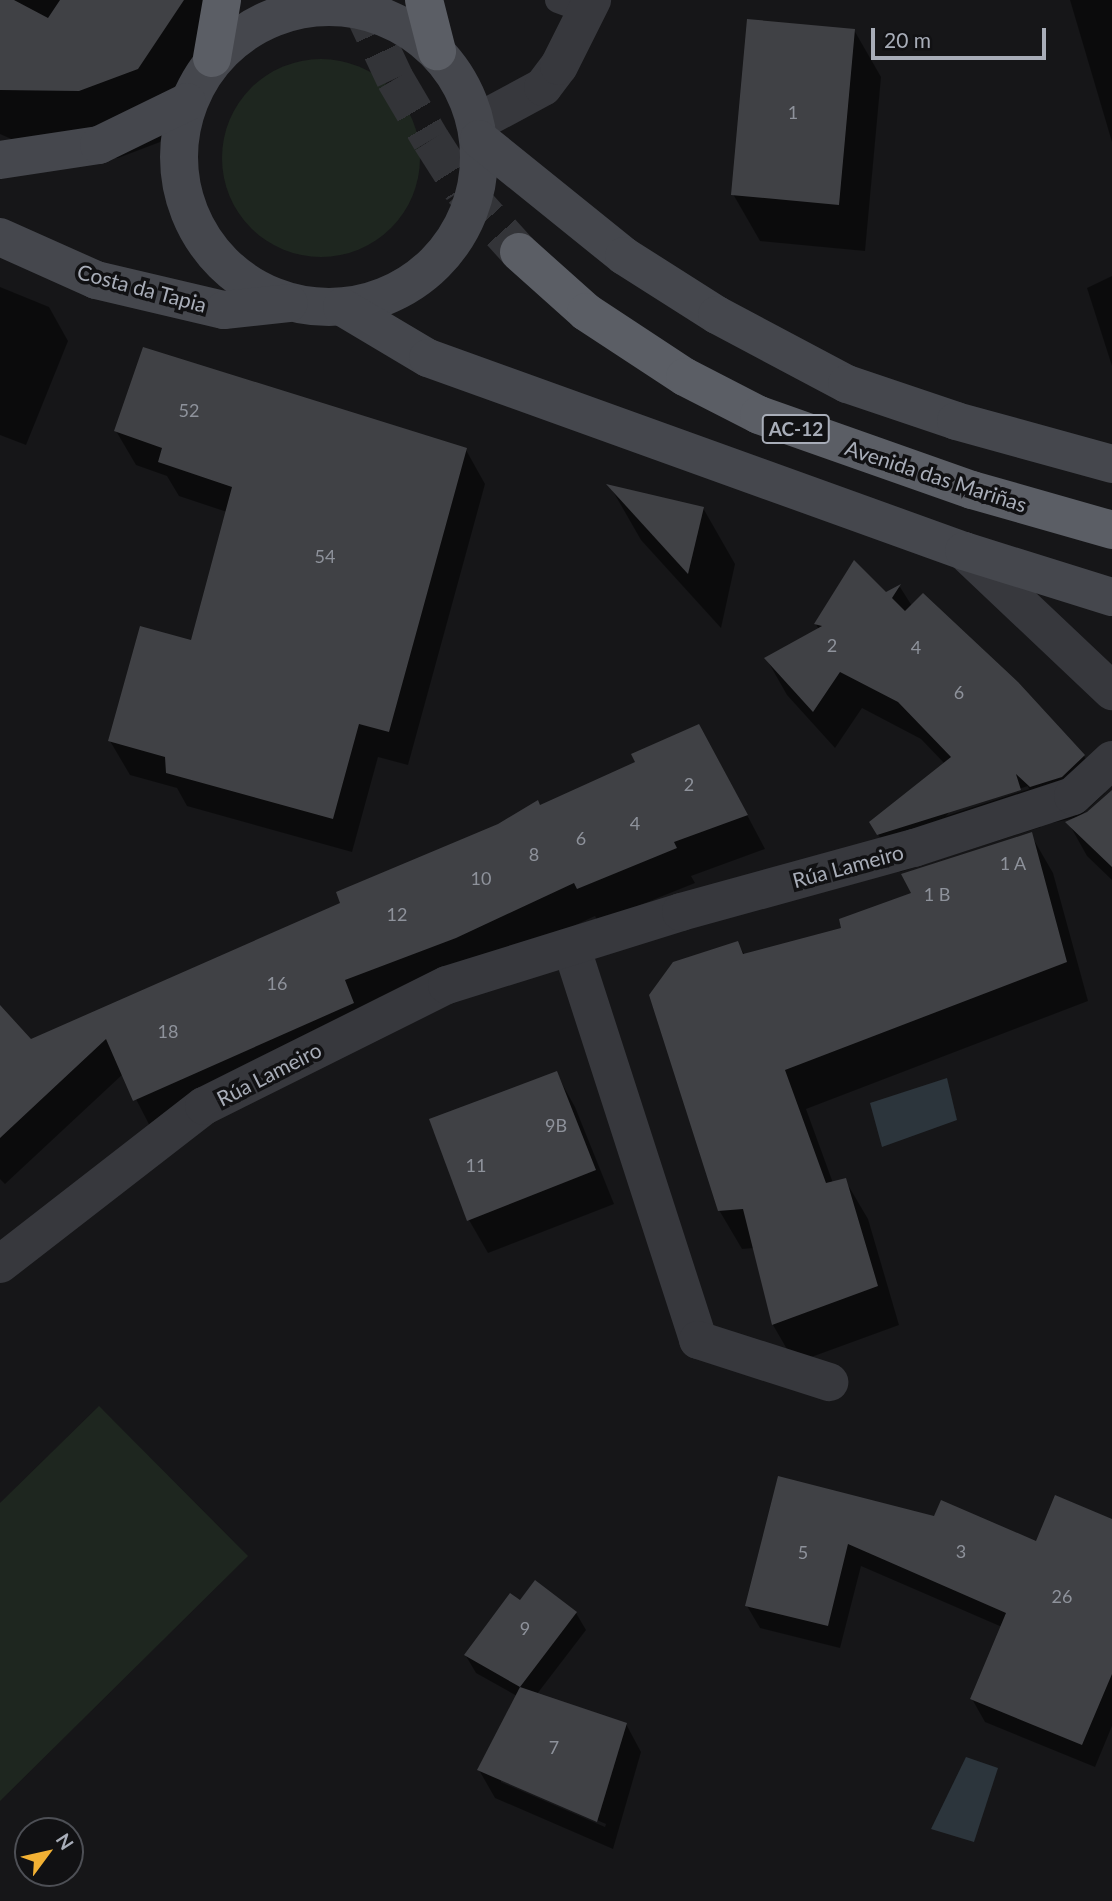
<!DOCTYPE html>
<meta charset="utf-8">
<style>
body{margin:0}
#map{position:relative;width:1112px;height:1901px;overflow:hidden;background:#161618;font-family:Lato,sans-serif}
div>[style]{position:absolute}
.green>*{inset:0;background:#1e261f}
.round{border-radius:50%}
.water>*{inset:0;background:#2c353c}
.shadow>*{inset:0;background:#0007}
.building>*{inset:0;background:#404145}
.trunk-tunnel>*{height:38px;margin-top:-19px;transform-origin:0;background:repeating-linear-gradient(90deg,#333438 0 38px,transparent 0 57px)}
.service>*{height:26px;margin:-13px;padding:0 13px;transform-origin:13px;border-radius:13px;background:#37383d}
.minor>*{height:38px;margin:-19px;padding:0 19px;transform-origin:19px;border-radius:19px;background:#37383d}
.tertiary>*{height:38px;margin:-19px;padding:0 19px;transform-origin:19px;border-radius:19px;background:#37383d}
.secondary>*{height:38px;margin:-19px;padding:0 19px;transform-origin:19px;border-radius:19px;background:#45474d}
.secondary>.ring{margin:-19px;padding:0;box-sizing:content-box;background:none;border:38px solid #45474d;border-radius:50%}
.trunk>*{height:38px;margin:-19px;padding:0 19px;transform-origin:19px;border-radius:19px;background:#5b5e65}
span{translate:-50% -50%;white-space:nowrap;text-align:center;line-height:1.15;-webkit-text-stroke:7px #111113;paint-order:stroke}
.number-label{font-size:18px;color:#8e929b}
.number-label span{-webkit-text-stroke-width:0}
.shield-label span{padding:2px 5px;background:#111113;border:2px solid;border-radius:5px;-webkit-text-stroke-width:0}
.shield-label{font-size:19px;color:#a8adb8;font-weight:700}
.street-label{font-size:21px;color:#a8adb8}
.north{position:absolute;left:14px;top:1817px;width:70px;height:70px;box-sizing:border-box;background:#111113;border:2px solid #4d4f55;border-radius:50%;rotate:57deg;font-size:19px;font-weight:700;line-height:28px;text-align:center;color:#a8adb8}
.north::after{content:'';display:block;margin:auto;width:24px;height:32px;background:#f2b134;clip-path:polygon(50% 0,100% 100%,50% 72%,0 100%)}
.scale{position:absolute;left:871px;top:28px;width:175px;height:32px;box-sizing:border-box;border:4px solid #a8adb8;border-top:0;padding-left:9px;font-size:21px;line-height:24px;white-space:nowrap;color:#a8adb8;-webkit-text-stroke:5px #111113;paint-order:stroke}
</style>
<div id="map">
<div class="green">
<div class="round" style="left:222px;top:59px;width:198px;height:198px"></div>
<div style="clip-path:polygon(99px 1406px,248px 1556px,0 1801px,0 1503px)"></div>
</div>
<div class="water">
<div style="clip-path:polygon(947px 1078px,957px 1120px,882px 1147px,870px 1103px)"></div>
<div style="clip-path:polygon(966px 1757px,998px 1768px,974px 1842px,931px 1829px)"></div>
</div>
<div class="shadow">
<div style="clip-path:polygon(0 0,211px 0,211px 84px,176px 136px,118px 158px,52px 157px,0 134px)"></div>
<div style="clip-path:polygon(1070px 0,1112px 0,1112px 142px)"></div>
<div style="clip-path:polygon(854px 30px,881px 77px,865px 251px,760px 241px,733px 194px)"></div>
<div style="clip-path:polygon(1112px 276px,1112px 366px,1087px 288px)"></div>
<div style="clip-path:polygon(0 287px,49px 307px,68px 341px,26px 445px,0 435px)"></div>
<div style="clip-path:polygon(116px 431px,466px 450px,485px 484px,408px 765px,378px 757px,352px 852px,187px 806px,177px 788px,130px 775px,110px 741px,192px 642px,227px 512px,179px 496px,167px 476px,136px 465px)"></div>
<div style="clip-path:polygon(610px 486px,703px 508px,735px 564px,721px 628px,641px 540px)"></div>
<div style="clip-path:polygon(evenodd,900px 587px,912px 606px,1084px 756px,1105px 793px,1079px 817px,1052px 823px,1036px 809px,1041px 827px,900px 872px,871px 822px,945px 764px,921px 739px,862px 708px,835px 748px,787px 695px,766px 658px,819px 630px,816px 624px,900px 587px,1028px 786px,1029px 789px,946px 816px,951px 810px,1028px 786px)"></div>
<div style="clip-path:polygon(718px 760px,765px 849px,691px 876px,695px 883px,598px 922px,595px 916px,476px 971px,154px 1134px,123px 1074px,5px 1184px,0 1179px,0 1007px,31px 1041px,342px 904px,540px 807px)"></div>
<div style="clip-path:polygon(1112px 792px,1112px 880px,1087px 856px,1068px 822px,1088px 814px)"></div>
<div style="clip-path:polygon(1031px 835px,1053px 873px,1088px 1001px,806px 1109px,833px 1183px,845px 1180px,868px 1219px,899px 1325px,795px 1363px,773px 1325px,754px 1248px,742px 1249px,719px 1210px,737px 943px,745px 955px,844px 930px)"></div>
<div style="clip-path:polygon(556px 1073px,575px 1107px,614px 1204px,488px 1253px,469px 1220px)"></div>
<div style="clip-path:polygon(779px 1478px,1037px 1543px,1112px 1520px,1112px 1726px,1095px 1767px,985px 1722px,972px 1699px,1002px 1627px,861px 1566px,840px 1648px,760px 1628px,747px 1606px)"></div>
<div style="clip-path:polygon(evenodd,521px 1602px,576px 1613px,586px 1630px,537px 1694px,626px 1724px,641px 1752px,613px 1849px,495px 1798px,479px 1770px,517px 1696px,476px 1673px,466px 1656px,521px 1602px,501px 1779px,606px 1824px,605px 1827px,501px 1782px,501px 1779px)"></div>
</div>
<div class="building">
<div style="clip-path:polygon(0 0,14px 0,48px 18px,60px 0,184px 0,138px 69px,79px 91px,0 90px)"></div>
<div style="clip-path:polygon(747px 19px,855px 29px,839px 205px,731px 195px)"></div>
<div style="clip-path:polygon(143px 347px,467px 448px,389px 732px,359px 724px,333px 819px,166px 773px,165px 757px,108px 741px,140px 626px,191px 640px,232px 487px,158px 462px,162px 448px,114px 431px)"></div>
<div style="clip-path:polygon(606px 484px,704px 507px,688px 574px)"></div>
<div style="clip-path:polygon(854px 560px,886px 592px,901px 584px,892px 598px,905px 611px,923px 593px,1018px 682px,1085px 755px,1062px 777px,1030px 787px,1016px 774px,1021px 790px,877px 835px,869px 822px,951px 757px,898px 702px,840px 672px,813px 712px,764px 658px,822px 626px,814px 624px)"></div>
<div style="clip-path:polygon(699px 724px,748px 815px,674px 842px,677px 848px,577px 889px,574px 883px,456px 938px,345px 980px,354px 1003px,133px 1101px,106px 1039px,0 1138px,0 1005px,31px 1039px,340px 903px,336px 892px,498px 824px,538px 800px,540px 805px,635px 762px,631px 754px)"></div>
<div style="clip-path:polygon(1112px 790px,1112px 867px,1065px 822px,1087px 812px)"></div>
<div style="clip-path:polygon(1032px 832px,1067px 962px,785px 1070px,826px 1183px,846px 1178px,878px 1286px,772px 1325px,743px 1209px,718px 1211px,649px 995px,673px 962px,738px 941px,743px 954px,841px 928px,839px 919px,911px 893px,901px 874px)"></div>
<div style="clip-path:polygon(557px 1071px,596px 1170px,467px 1221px,429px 1119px)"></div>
<div style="clip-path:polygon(778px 1476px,934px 1516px,941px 1500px,1036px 1541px,1055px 1495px,1112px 1519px,1112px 1674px,1082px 1745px,970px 1699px,1006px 1613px,848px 1544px,828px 1626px,745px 1606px)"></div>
<div style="clip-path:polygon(535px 1580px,577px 1612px,520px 1687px,464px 1655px,510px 1593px,520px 1600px)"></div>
<div style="clip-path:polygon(520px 1687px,627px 1723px,597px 1822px,477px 1770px)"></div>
</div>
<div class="trunk-tunnel">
<div style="left:358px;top:0;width:87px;rotate:64.9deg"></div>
<div style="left:395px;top:79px;width:71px;rotate:59.5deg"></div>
<div style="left:431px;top:140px;width:59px;rotate:57.4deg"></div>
<div style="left:463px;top:190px;width:84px;rotate:47.9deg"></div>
</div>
<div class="service">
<div style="left:558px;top:0;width:29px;rotate:20deg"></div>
</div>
<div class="minor">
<div style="left:476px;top:123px;width:76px;rotate:-28.2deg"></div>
<div style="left:543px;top:87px;width:26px;rotate:-53deg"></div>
<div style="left:559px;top:66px;width:74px;rotate:-63.4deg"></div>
<div style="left:572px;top:949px;width:411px;rotate:72.1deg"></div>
<div style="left:698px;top:1340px;width:138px;rotate:17.8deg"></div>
<div style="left:0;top:1264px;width:258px;rotate:-37.8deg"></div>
<div style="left:204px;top:1106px;width:271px;rotate:-26.5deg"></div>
<div style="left:447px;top:985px;width:245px;rotate:-17.3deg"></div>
<div style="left:681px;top:912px;width:242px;rotate:-15.4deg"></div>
<div style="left:914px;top:848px;width:167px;rotate:-18.1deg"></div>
<div style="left:1073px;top:796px;width:53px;rotate:-42.7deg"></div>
</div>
<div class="tertiary">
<div style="left:964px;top:551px;width:204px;rotate:43.4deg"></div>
</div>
<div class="secondary">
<div class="ring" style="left:179px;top:7px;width:262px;height:262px"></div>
<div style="left:479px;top:139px;width:186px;rotate:38.9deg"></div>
<div style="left:624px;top:256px;width:110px;rotate:32.4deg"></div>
<div style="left:717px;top:315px;width:147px;rotate:28deg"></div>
<div style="left:847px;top:384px;width:115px;rotate:18.7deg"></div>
<div style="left:956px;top:421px;width:162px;rotate:15.4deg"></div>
<div style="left:0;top:160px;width:100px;rotate:-8.6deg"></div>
<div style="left:99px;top:145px;width:98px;rotate:-26deg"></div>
<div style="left:0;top:237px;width:105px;rotate:24.1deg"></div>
<div style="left:96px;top:280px;width:131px;rotate:13.2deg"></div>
<div style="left:224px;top:310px;width:65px;rotate:-6.1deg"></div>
<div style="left:342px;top:307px;width:100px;rotate:30.7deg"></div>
<div style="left:428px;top:358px;width:570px;rotate:19.8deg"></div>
<div style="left:964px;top:551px;width:155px;rotate:17.3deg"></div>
</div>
<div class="trunk">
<div style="left:424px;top:0;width:53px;rotate:75.7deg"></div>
<div style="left:212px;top:58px;width:59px;rotate:-80.2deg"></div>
<div style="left:519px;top:252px;width:90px;rotate:41.8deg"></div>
<div style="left:586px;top:312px;width:118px;rotate:33.3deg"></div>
<div style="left:685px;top:377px;width:83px;rotate:27.2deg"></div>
<div style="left:759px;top:415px;width:226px;rotate:19.4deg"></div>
<div style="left:972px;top:490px;width:146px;rotate:15.9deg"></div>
</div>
<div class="number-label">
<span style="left:793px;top:112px">1</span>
<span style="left:189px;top:410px">52</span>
<span style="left:325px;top:556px">54</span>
<span style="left:832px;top:645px">2</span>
<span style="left:916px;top:647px">4</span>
<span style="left:959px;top:692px">6</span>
<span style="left:689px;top:784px">2</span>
<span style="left:635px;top:823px">4</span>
<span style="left:581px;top:838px">6</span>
<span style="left:534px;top:854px">8</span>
<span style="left:1013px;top:863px">1 A</span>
<span style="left:481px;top:878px">10</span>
<span style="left:937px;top:894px">1 B</span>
<span style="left:397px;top:914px">12</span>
<span style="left:277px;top:983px">16</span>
<span style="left:168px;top:1031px">18</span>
<span style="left:556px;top:1125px">9B</span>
<span style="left:476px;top:1165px">11</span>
<span style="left:961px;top:1551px">3</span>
<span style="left:803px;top:1552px">5</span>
<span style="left:1062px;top:1596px">26</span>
<span style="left:525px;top:1628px">9</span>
<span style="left:554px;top:1747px">7</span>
</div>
<div class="shield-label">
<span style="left:796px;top:429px">AC-12</span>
</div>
<div class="street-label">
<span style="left:142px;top:288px;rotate:15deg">Costa da Tapia</span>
<span style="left:936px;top:476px;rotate:18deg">Avenida das Mariñas</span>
<span style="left:848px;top:866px;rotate:-15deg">Rúa Lameiro</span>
<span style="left:269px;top:1074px;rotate:-27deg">Rúa Lameiro</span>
</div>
<div class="north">N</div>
<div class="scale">20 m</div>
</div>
